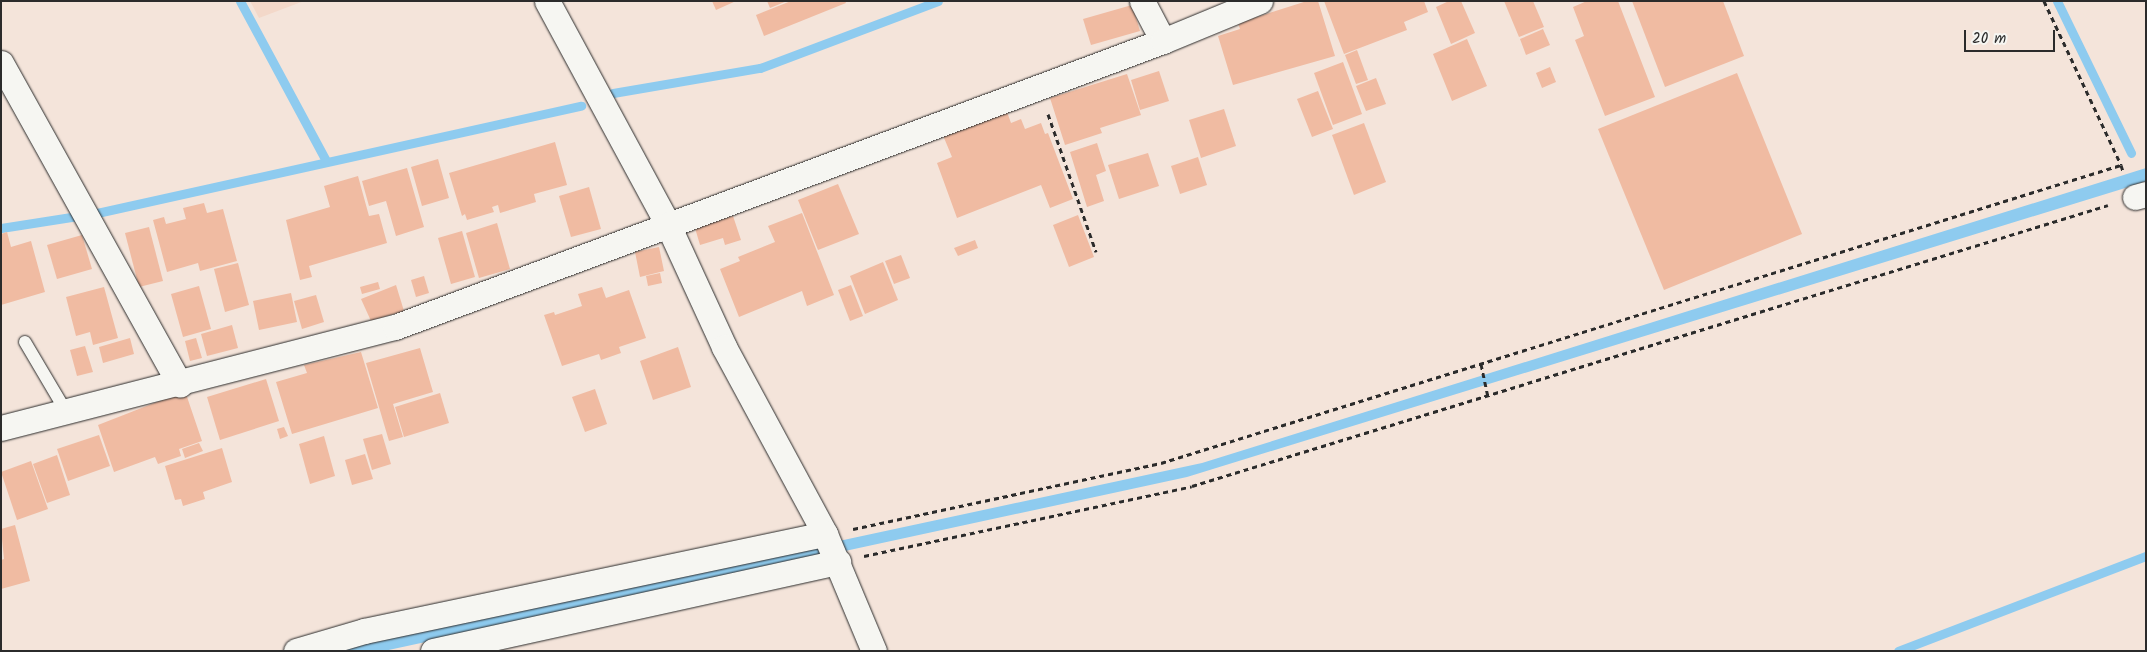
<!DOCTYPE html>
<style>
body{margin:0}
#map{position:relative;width:2147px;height:652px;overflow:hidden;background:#f4e4da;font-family:Kalam,sans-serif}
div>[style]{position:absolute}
.built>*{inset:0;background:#f3d8c9}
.water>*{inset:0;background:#8ecbef}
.stream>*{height:9px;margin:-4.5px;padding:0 4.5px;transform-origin:4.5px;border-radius:4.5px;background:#8ecbef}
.building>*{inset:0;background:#f0bba2}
.path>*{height:3px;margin-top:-1.5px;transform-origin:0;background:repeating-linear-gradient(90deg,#2b2b2b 0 5px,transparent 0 9px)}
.roads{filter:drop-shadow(0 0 1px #2b2b2b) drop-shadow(0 0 1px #2b2b2b)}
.service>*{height:12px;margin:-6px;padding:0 6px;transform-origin:6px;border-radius:6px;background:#f6f6f2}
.minor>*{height:25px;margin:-12.5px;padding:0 12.5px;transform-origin:12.5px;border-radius:12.5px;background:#f6f6f2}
span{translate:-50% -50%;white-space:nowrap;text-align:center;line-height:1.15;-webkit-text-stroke:4px #f6f6f2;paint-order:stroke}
.frame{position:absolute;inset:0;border:2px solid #2b2b2b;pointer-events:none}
.scale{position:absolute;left:1964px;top:30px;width:91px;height:22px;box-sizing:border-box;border:2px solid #2b2b2b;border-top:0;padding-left:6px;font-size:15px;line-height:18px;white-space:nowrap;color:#2b2b2b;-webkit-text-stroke:4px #f6f6f2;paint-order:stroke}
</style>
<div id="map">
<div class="built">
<div style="clip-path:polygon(250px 1px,304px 1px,259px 18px)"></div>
</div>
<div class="water">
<div style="clip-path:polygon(2146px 168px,2146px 181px,2122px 189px,1187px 477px,384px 651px,327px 651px,1202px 463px)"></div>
</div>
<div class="stream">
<div style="left:240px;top:1px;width:182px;rotate:61.7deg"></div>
<div style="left:2057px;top:1px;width:169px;rotate:64deg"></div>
<div style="left:613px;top:93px;width:149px;rotate:-9.7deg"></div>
<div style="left:760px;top:68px;width:190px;rotate:-20.6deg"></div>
<div style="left:1px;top:228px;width:97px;rotate:-8.9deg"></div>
<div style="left:97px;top:213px;width:496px;rotate:-12.5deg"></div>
<div style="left:1898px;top:651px;width:266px;rotate:-21deg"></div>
</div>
<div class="building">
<div style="clip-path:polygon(712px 1px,736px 1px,716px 10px)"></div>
<div style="clip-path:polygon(767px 1px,787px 1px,770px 8px)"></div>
<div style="clip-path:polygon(791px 1px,845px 1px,846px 3px,764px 36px,756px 15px)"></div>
<div style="clip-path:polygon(1307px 1px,1318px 1px,1335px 56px,1233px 85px,1218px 36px,1240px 29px,1238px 23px)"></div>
<div style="clip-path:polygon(1324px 1px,1424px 1px,1428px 12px,1404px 22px,1407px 30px,1344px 54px)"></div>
<div style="clip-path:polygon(1449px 1px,1461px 1px,1475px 33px,1451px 44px,1436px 7px)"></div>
<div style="clip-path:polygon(1504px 1px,1533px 1px,1544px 27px,1519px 37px)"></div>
<div style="clip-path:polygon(1587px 1px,1618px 1px,1655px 97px,1605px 116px,1575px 40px,1584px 36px,1573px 7px)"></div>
<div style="clip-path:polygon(1632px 1px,1723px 1px,1744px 56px,1665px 87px)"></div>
<div style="clip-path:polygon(1132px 5px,1140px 31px,1091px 45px,1083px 19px)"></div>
<div style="clip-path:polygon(1543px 29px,1550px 45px,1526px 55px,1520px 39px)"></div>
<div style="clip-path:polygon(1467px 39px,1487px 86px,1452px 101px,1433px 54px)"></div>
<div style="clip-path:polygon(1357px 50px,1368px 80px,1356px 84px,1345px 55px)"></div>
<div style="clip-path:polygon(1343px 62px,1362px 114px,1333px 125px,1314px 73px)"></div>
<div style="clip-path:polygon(1550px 67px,1556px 82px,1542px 88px,1536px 73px)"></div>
<div style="clip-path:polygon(1159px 71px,1169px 101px,1140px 110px,1131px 80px)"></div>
<div style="clip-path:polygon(1737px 73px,1802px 234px,1664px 290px,1598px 129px)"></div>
<div style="clip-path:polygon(1127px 74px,1141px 115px,1100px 128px,1102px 133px,1065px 145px,1050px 98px)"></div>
<div style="clip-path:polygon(1376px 78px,1386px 104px,1366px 111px,1356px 86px)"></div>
<div style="clip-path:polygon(1318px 91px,1333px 129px,1312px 137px,1297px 99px)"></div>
<div style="clip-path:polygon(1006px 109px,1011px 123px,1021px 119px,1025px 129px,1041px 123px,1045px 134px,1048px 133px,1073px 199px,1050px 208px,1041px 185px,957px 218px,937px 163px,952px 157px,942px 133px)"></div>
<div style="clip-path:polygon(1224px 109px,1236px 146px,1201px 158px,1189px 120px)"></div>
<div style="clip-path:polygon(1364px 123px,1386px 182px,1354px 195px,1332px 135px)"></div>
<div style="clip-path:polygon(555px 142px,567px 185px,534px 194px,536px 202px,500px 213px,498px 205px,492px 207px,494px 212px,467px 220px,465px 214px,462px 216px,449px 173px)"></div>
<div style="clip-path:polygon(1097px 143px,1106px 171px,1096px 175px,1104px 201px,1087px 207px,1070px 152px)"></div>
<div style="clip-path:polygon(1148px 153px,1159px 186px,1119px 199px,1108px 165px)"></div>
<div style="clip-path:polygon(1198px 157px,1207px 185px,1180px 194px,1171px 166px)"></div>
<div style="clip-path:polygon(438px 159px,449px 198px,422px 206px,411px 167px)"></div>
<div style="clip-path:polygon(407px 168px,424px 227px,396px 236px,386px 201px,369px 206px,362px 181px)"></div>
<div style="clip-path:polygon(358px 176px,369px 216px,379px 214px,387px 243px,309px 266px,312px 277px,300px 280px,286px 220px,330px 207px,324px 186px)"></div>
<div style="clip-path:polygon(838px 184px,859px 234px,818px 250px,798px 200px)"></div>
<div style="clip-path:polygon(589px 187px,601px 229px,571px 237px,559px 196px)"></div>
<div style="clip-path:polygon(204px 203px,207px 213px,223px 209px,237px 261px,200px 271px,198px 263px,167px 272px,153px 220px,164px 217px,166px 224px,186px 219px,183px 208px)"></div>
<div style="clip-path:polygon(802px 213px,834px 295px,807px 306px,802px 291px,739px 317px,720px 269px,740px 261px,738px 257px,775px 242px,768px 226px)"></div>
<div style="clip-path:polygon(1078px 215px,1094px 257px,1069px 267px,1053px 225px)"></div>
<div style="clip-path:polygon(733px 216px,741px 240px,725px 245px,723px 238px,700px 245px,695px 228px)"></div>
<div style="clip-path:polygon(497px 223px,510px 269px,479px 278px,466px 233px)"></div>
<div style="clip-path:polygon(149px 227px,163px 281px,139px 287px,125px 233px)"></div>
<div style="clip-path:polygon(462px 231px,475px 277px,451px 284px,438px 238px)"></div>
<div style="clip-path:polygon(7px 232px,11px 247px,31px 241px,45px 292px,1px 305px,1px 234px)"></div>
<div style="clip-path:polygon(82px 235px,92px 269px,57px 279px,47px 245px)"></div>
<div style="clip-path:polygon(975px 240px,978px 248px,958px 256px,954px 248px)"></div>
<div style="clip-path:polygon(659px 247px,664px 271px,640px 277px,635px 252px)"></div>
<div style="clip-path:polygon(901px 255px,910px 278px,894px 284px,885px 261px)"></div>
<div style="clip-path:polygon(883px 262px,898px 300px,865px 314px,850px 276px)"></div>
<div style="clip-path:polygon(238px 263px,249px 305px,225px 312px,214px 269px)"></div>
<div style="clip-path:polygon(660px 273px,662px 283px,648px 286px,646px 276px)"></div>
<div style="clip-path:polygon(424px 276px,429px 293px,416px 297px,411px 280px)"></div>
<div style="clip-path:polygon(378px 282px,380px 289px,362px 294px,360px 287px)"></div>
<div style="clip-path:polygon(396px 285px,404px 311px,371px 321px,361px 299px)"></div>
<div style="clip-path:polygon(851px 285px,863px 316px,850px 321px,838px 290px)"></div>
<div style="clip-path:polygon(199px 286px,211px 329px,183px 337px,171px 294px)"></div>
<div style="clip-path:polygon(104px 287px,118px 338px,93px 345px,90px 332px,76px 336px,66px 297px)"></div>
<div style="clip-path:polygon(602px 287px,606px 298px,629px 290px,646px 338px,619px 347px,621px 353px,601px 360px,599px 354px,562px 366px,544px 315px,554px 312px,555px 315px,582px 306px,578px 294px)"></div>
<div style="clip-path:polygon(291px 293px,297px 322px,259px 330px,253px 301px)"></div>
<div style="clip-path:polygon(316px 295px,324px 322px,302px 329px,294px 301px)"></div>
<div style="clip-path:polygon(232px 325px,238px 348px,207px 356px,201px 334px)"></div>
<div style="clip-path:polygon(130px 338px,134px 354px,103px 363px,99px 347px)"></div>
<div style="clip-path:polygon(196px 338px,202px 358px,190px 361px,185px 341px)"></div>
<div style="clip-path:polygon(85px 346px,93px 372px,77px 376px,70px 350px)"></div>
<div style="clip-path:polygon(678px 347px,691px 387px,653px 400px,640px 361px)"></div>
<div style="clip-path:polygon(420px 348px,433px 392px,393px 404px,403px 437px,389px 441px,366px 363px)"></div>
<div style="clip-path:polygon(361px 352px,378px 408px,292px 434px,276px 382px,307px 373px,304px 365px)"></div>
<div style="clip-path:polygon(266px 379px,279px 421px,220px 440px,207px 397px)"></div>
<div style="clip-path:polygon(595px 389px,607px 424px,585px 432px,572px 397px)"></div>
<div style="clip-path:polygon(185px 391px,202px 441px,179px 449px,181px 456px,158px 464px,155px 457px,114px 472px,98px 425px)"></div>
<div style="clip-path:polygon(440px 393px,449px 423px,404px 437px,395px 407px)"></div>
<div style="clip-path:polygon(284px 427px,288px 436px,280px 439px,277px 429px)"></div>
<div style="clip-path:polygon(382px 434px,391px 464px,372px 470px,363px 439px)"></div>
<div style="clip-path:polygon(99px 435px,110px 466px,68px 481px,57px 449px)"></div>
<div style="clip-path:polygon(324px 436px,335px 476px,310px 484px,299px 444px)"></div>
<div style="clip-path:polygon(199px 443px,203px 451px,185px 458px,182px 449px)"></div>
<div style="clip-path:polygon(222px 448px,232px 482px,203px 492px,205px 499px,183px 506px,181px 499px,175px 500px,165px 466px)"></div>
<div style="clip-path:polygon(365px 454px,373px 479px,352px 485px,345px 460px)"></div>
<div style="clip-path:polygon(57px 455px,70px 495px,47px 503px,33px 464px)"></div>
<div style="clip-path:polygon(31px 461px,48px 509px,17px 520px,1px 472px)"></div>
<div style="clip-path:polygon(15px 525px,30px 581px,1px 589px,1px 560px,4px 559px,1px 529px)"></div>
</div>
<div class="path">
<div style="left:2044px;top:1px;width:181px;rotate:64.8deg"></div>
<div style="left:1048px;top:114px;width:146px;rotate:70.8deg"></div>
<div style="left:1481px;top:364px;width:33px;rotate:78deg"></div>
<div style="left:853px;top:529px;width:315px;rotate:-12.1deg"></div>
<div style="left:1161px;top:463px;width:1005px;rotate:-17.25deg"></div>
<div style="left:2121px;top:165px;width:6px;rotate:72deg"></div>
<div style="left:864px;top:556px;width:335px;rotate:-12deg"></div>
<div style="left:1192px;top:486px;width:958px;rotate:-17.05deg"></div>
</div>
<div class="roads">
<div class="service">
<div style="left:25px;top:342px;width:82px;rotate:59.4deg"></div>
</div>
<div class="minor">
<div style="left:547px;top:1px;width:255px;rotate:61.6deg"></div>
<div style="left:668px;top:225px;width:134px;rotate:65.3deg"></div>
<div style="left:724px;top:347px;width:213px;rotate:61.6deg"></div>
<div style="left:825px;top:534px;width:127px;rotate:67.3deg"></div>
<div style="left:1142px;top:1px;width:45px;rotate:62.3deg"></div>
<div style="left:1px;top:63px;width:368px;rotate:60.9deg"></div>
<div style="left:2135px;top:197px;width:11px;rotate:-15deg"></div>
<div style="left:1px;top:428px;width:407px;rotate:-14.4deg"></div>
<div style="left:395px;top:327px;width:820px;rotate:-20.43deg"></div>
<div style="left:1163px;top:41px;width:105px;rotate:-22.4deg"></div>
<div style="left:296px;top:651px;width:71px;rotate:-16.4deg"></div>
<div style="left:364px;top:631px;width:471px;rotate:-11.9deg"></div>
<div style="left:433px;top:651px;width:415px;rotate:-12.4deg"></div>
</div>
</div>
<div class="frame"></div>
<div class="scale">20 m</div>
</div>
